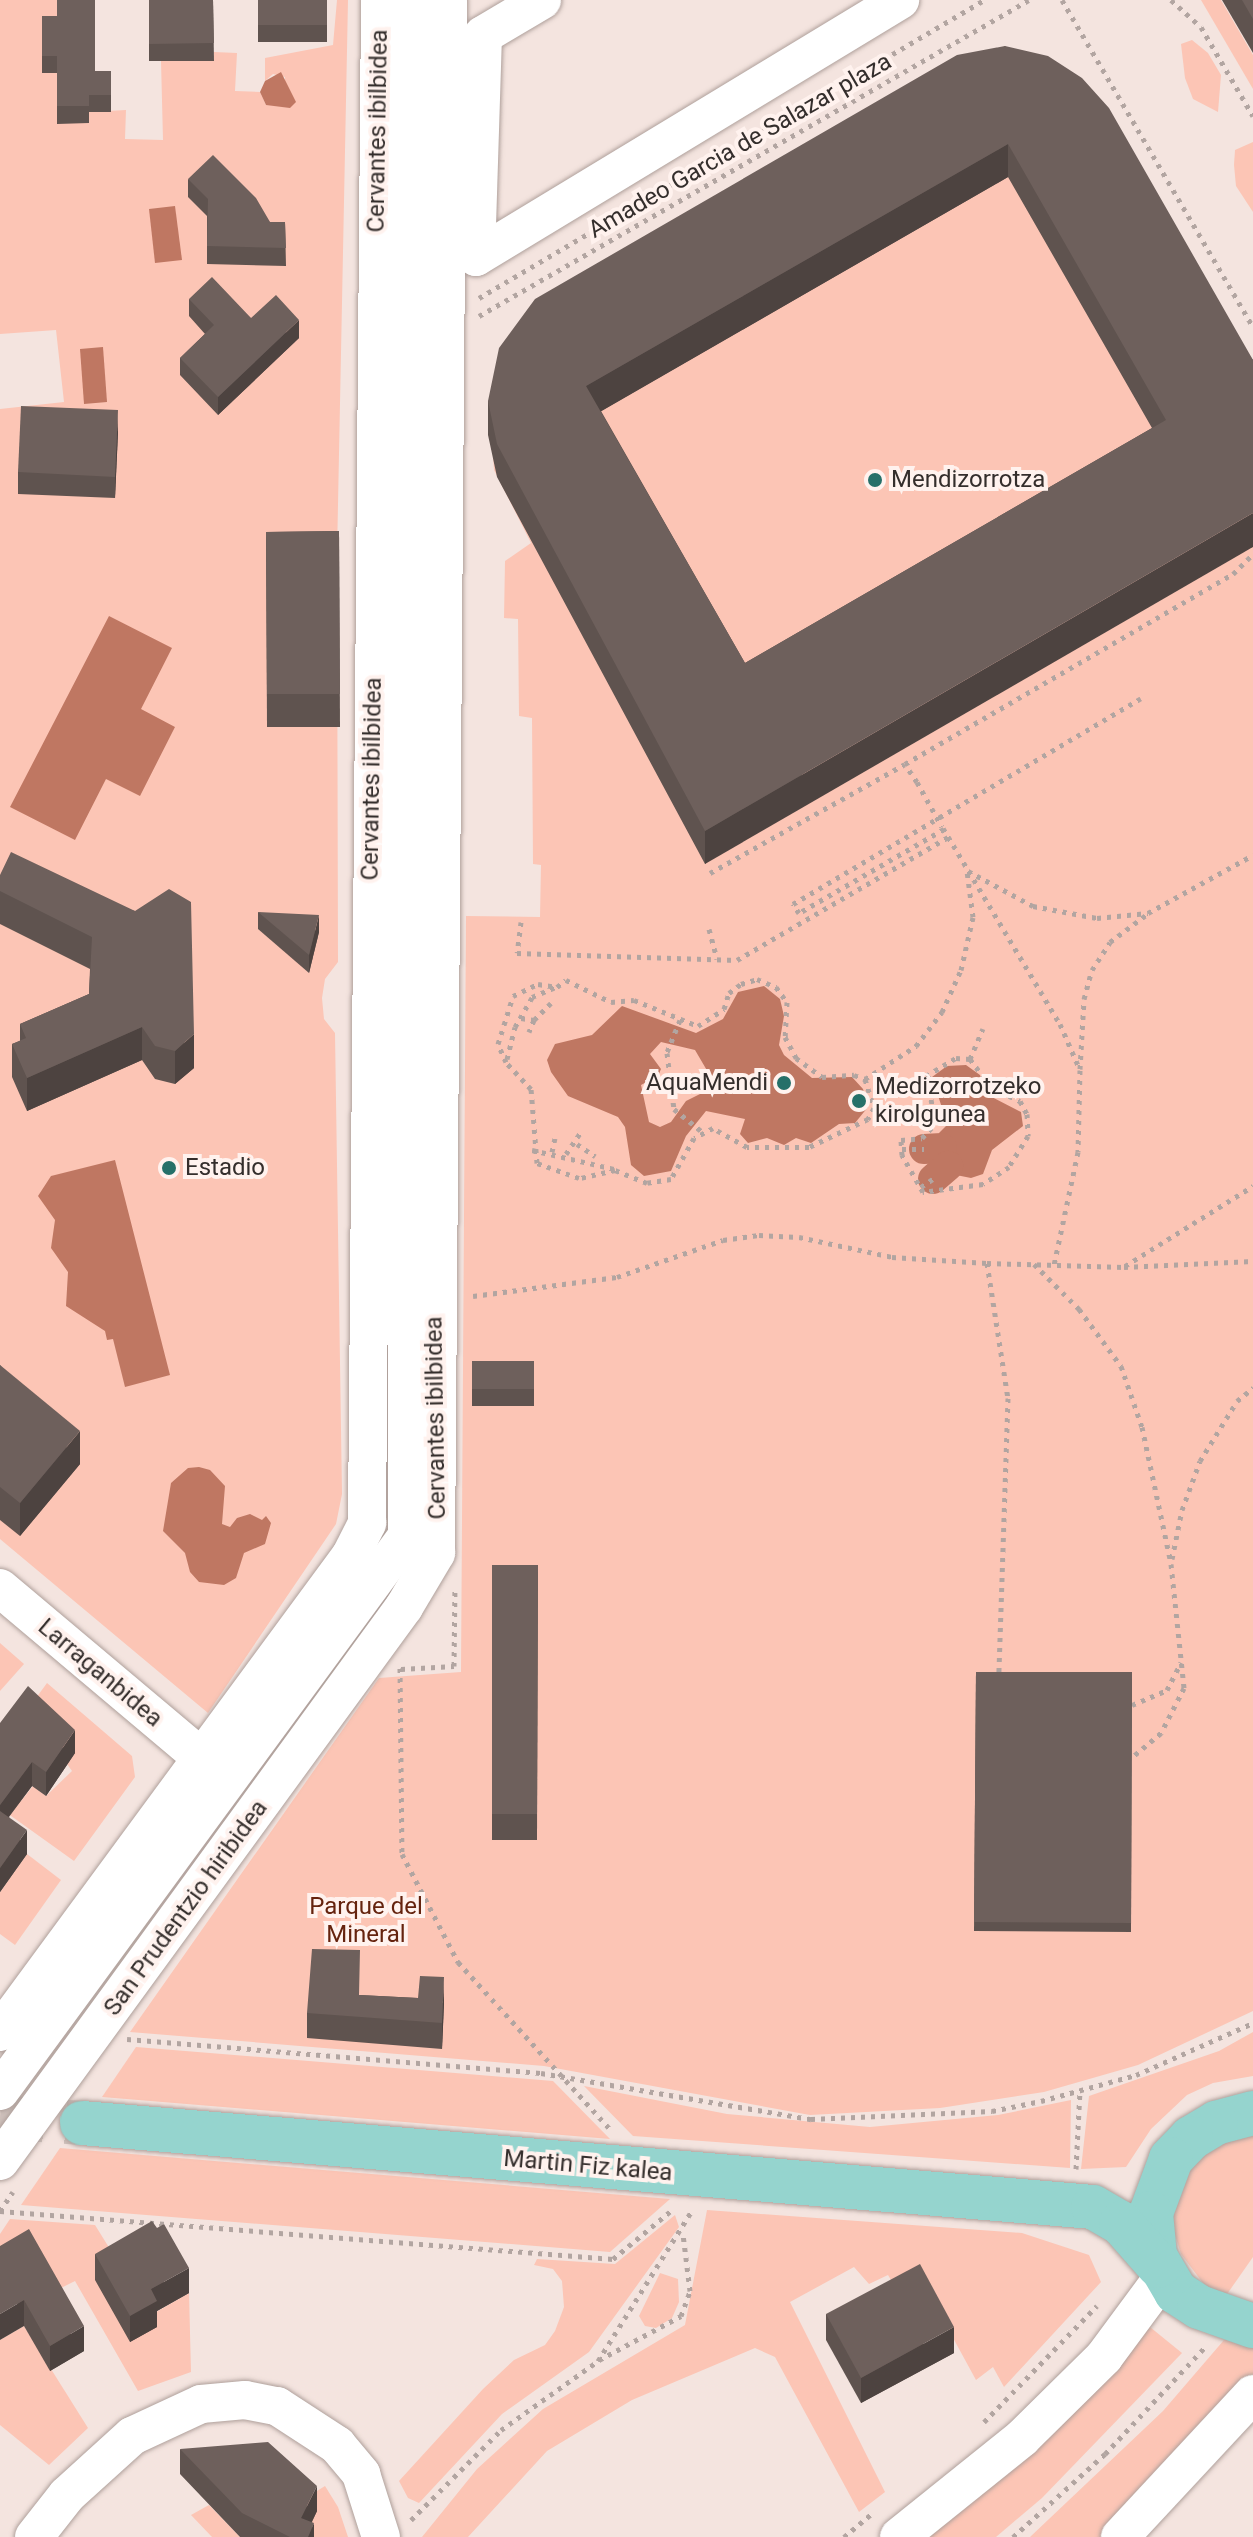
<!DOCTYPE html>
<style>
body{margin:0}
#map{position:relative;width:1253px;height:2537px;overflow:hidden;background:#f4e4df;font-family:Roboto,sans-serif}
div>[style]{position:absolute}
.green>*{inset:0;background:#fcc5b5}
.water>*{inset:0;background:#bf7762}
.canal>*{height:30px;margin:-15px;padding:0 15px;transform-origin:15px;border-radius:15px;background:#bf7762}
.major-tunnel>*{height:44px;margin-top:-22px;transform-origin:0;background:repeating-linear-gradient(90deg,#cec0bb 0 44px,transparent 0 66px)}
.path>*{height:5px;margin-top:-2.5px;transform-origin:0;background:repeating-linear-gradient(90deg,#b2a5a1 0 4px,transparent 0 10px)}
.roads{filter:drop-shadow(0 0 2px #afa09b) drop-shadow(0 0 2px #afa09b)}
.minor>*{height:38px;margin:-19px;padding:0 19px;transform-origin:19px;border-radius:19px;background:#fff}
.major>*{height:44px;margin:-22px;padding:0 22px;transform-origin:22px;border-radius:22px;background:#95d4ce}
.path-bridge>*{height:5px;margin-top:-2.5px;transform-origin:0;background:repeating-linear-gradient(90deg,#b2a5a1 0 4px,transparent 0 10px)}
.wall>*{inset:0;background:#5f534f}
.shaded-wall>*{inset:0;background:#4d4340}
.building>*{inset:0;background:#6e605c}
.dots>*{width:22px;height:22px;translate:-50% -50%;box-sizing:border-box;border:4px solid #fff2ee;border-radius:50%}
span{translate:-50% -50%;white-space:nowrap;text-align:center;line-height:1.15;-webkit-text-stroke:8px #fff2ee;paint-order:stroke}
.street-label{font-size:24px;color:#342e2c}
.poi-label{font-size:24px;color:#342e2c}
.left{translate:0 -50%;text-align:left}
.right{translate:-100% -50%;text-align:right}
.park-label{font-size:24px;color:#65230e}
</style>
<div id="map">
<div class="green">
<div style="clip-path:polygon(0 0,57px 0,57px 33px,42px 34px,42px 72px,57px 73px,57px 124px,89px 112px,126px 110px,125px 139px,163px 140px,161px 61px,213px 61px,214px 52px,237px 53px,235px 91px,260px 92px,266px 105px,285px 89px,285px 77px,273px 74px,265px 81px,265px 58px,333px 45px,337px 0,348px 0,337px 555px,338px 962px,325px 979px,322px 998px,324px 1019px,335px 1033px,342px 1494px,336px 1524px,208px 1713px,0 1539px,0 409px,64px 402px,56px 330px,0 334px)"></div>
<div style="clip-path:polygon(1201px 0,1221px 0,1253px 55px,1253px 89px)"></div>
<div style="clip-path:polygon(1192px 40px,1208px 53px,1221px 75px,1218px 112px,1193px 99px,1185px 78px,1181px 44px)"></div>
<div style="clip-path:polygon(957px 88px,1253px 393px,1253px 2011px,1138px 2065px,1044px 2092px,940px 2108px,810px 2115px,544px 2066px,130px 2032px,379px 1678px,461px 1672px,466px 916px,540px 917px,541px 865px,533px 864px,532px 718px,519px 716px,518px 619px,504px 618px,505px 561px,531px 543px,494px 470px,490px 413px)"></div>
<div style="clip-path:polygon(1253px 142px,1253px 212px,1236px 186px,1234px 165px,1235px 150px)"></div>
<div style="clip-path:polygon(0 1643px,24px 1664px,0 1691px)"></div>
<div style="clip-path:polygon(47px 1683px,132px 1756px,135px 1777px,74px 1861px,0 1808px,0 1786px,21px 1801px,33px 1786px,46px 1796px,72px 1771px,28px 1709px)"></div>
<div style="clip-path:polygon(27px 1854px,61px 1880px,15px 1945px,0 1934px,0 1892px)"></div>
<div style="clip-path:polygon(1253px 2032px,1253px 2076px,1213px 2083px,1187px 2095px,1151px 2129px,1126px 2167px,1081px 2169px,1089px 2096px,1219px 2051px)"></div>
<div style="clip-path:polygon(136px 2047px,553px 2081px,610px 2139px,102px 2097px)"></div>
<div style="clip-path:polygon(584px 2086px,727px 2114px,870px 2127px,998px 2115px,1071px 2100px,1070px 2168px,633px 2136px)"></div>
<div style="clip-path:polygon(1253px 2130px,1253px 2257px,1225px 2297px,1206px 2287px,1181px 2254px,1171px 2222px,1194px 2159px,1222px 2137px)"></div>
<div style="clip-path:polygon(60px 2148px,670px 2199px,610px 2252px,21px 2205px)"></div>
<div style="clip-path:polygon(707px 2210px,1022px 2233px,1089px 2255px,1101px 2282px,1004px 2387px,993px 2367px,976px 2380px,922px 2281px,897px 2290px,888px 2275px,869px 2284px,854px 2267px,790px 2302px,885px 2492px,859px 2512px,775px 2357px,755px 2348px,632px 2400px,547px 2451px,468px 2537px,422px 2537px,477px 2469px,543px 2409px,685px 2325px)"></div>
<div style="clip-path:polygon(675px 2215px,679px 2227px,589px 2352px,502px 2414px,419px 2503px,408px 2498px,399px 2481px,483px 2389px,514px 2360px,545px 2345px,555px 2331px,564px 2307px,562px 2281px,553px 2269px,534px 2265px,537px 2259px,615px 2264px)"></div>
<div style="clip-path:polygon(10px 2219px,95px 2225px,151px 2315px,189px 2293px,191px 2372px,138px 2391px,75px 2281px,51px 2293px,0 2271px,0 2234px)"></div>
<div style="clip-path:polygon(660px 2273px,678px 2279px,679px 2302px,672px 2318px,656px 2328px,645px 2326px,639px 2316px)"></div>
<div style="clip-path:polygon(1145px 2323px,1182px 2353px,1042px 2498px,996px 2537px,920px 2537px)"></div>
<div style="clip-path:polygon(24px 2326px,88px 2428px,49px 2465px,0 2425px,0 2340px)"></div>
<div style="clip-path:polygon(1224px 2340px,1253px 2341px,1253px 2376px,1185px 2458px,1100px 2537px,1030px 2537px,1163px 2411px)"></div>
<div style="clip-path:polygon(325px 2486px,338px 2507px,348px 2537px,304px 2537px,304px 2499px)"></div>
<div style="clip-path:polygon(209px 2505px,240px 2537px,212px 2537px,191px 2515px)"></div>
</div>
<div class="water">
<div style="clip-path:polygon(281px 72px,296px 102px,290px 108px,266px 105px,260px 92px,265px 81px)"></div>
<div style="clip-path:polygon(175px 206px,182px 260px,155px 263px,149px 209px)"></div>
<div style="clip-path:polygon(103px 347px,107px 402px,84px 404px,80px 349px)"></div>
<div style="clip-path:polygon(109px 616px,172px 648px,141px 709px,175px 727px,140px 796px,106px 779px,75px 840px,10px 807px)"></div>
<div style="clip-path:polygon(evenodd,764px 986px,780px 999px,784px 1016px,779px 1045px,784px 1055px,812px 1078px,852px 1077px,863px 1089px,868px 1107px,855px 1123px,839px 1124px,811px 1143px,796px 1138px,784px 1145px,767px 1138px,748px 1143px,740px 1134px,745px 1119px,706px 1111px,686px 1136px,671px 1171px,644px 1176px,631px 1165px,625px 1127px,618px 1117px,568px 1096px,551px 1072px,547px 1060px,555px 1044px,592px 1035px,622px 1006px,696px 1033px,723px 1019px,738px 992px,764px 986px,661px 1042px,695px 1050px,712px 1079px,706px 1091px,686px 1101px,671px 1122px,660px 1127px,649px 1122px,641px 1085px,658px 1076px,661px 1069px,650px 1054px,661px 1042px)"></div>
<div style="clip-path:polygon(966px 1065px,980px 1075px,986px 1094px,1021px 1112px,1023px 1126px,992px 1150px,983px 1174px,971px 1178px,956px 1175px,945px 1163px,939px 1133px,947px 1125px,970px 1125px,977px 1111px,944px 1114px,932px 1077px,947px 1066px)"></div>
<div style="clip-path:polygon(115px 1160px,170px 1375px,125px 1387px,113px 1339px,107px 1340px,105px 1331px,66px 1306px,68px 1272px,51px 1248px,55px 1220px,38px 1196px,51px 1176px)"></div>
<div style="clip-path:polygon(199px 1467px,210px 1470px,225px 1486px,222px 1524px,230px 1527px,237px 1518px,250px 1514px,262px 1520px,266px 1516px,271px 1523px,265px 1544px,244px 1553px,236px 1578px,224px 1585px,199px 1582px,190px 1572px,185px 1553px,163px 1531px,171px 1483px,188px 1468px)"></div>
</div>
<div class="canal">
<div style="left:924px;top:1149px;width:18px;rotate:-3deg"></div>
<div style="left:933px;top:1179px;width:20px;rotate:-41deg"></div>
</div>
<div class="major-tunnel">
<div style="left:0;top:2117px;width:82px;rotate:4.2deg"></div>
</div>
<div class="path">
<div style="left:1062px;top:0;width:379px;rotate:59.7deg"></div>
<div style="left:1171px;top:0;width:40px;rotate:42deg"></div>
<div style="left:1201px;top:27px;width:103px;rotate:59.7deg"></div>
<div style="left:479px;top:298px;width:586px;rotate:-30.54deg"></div>
<div style="left:479px;top:316px;width:634px;rotate:-29.88deg"></div>
<div style="left:917px;top:782px;width:22px;rotate:-124deg"></div>
<div style="left:905px;top:764px;width:379px;rotate:-30.1deg"></div>
<div style="left:1233px;top:574px;width:28px;rotate:-45deg"></div>
<div style="left:943px;top:828px;width:228px;rotate:59.2deg"></div>
<div style="left:1060px;top:1024px;width:50px;rotate:66.5deg"></div>
<div style="left:1080px;top:1070px;width:82px;rotate:91.4deg"></div>
<div style="left:1078px;top:1152px;width:116px;rotate:102deg"></div>
<div style="left:944px;top:829px;width:168px;rotate:149.9deg"></div>
<div style="left:799px;top:913px;width:11px;rotate:-124deg"></div>
<div style="left:793px;top:904px;width:404px;rotate:-30.6deg"></div>
<div style="left:968px;top:871px;width:74px;rotate:28.3deg"></div>
<div style="left:1033px;top:906px;width:65px;rotate:10.6deg"></div>
<div style="left:1097px;top:918px;width:51px;rotate:-5.6deg"></div>
<div style="left:1148px;top:913px;width:120px;rotate:-28.9deg"></div>
<div style="left:710px;top:873px;width:223px;rotate:-29.2deg"></div>
<div style="left:521px;top:922px;width:31px;rotate:97deg"></div>
<div style="left:517px;top:953px;width:220px;rotate:1.8deg"></div>
<div style="left:737px;top:960px;width:244px;rotate:-30.2deg"></div>
<div style="left:709px;top:929px;width:31px;rotate:75deg"></div>
<div style="left:521px;top:1018px;width:13px;rotate:9deg"></div>
<div style="left:534px;top:1020px;width:13px;rotate:113deg"></div>
<div style="left:534px;top:1020px;width:24px;rotate:-45deg"></div>
<div style="left:680px;top:1020px;width:35px;rotate:112deg"></div>
<div style="left:667px;top:1053px;width:56px;rotate:82.9deg"></div>
<div style="left:674px;top:1109px;width:35px;rotate:39deg"></div>
<div style="left:956px;top:1058px;width:14px;rotate:4deg"></div>
<div style="left:970px;top:1059px;width:35px;rotate:53deg"></div>
<div style="left:991px;top:1087px;width:32px;rotate:26deg"></div>
<div style="left:1020px;top:1101px;width:15px;rotate:62deg"></div>
<div style="left:1027px;top:1114px;width:22px;rotate:87deg"></div>
<div style="left:1028px;top:1136px;width:36px;rotate:122deg"></div>
<div style="left:1009px;top:1167px;width:31px;rotate:147deg"></div>
<div style="left:983px;top:1184px;width:61px;rotate:172.4deg"></div>
<div style="left:923px;top:1192px;width:43px;rotate:-119.6deg"></div>
<div style="left:902px;top:1155px;width:15px;rotate:-94deg"></div>
<div style="left:901px;top:1140px;width:21px;rotate:-5deg"></div>
<div style="left:922px;top:1138px;width:21px;rotate:-47deg"></div>
<div style="left:936px;top:1123px;width:48px;rotate:-102deg"></div>
<div style="left:926px;top:1076px;width:35px;rotate:-31deg"></div>
<div style="left:507px;top:1059px;width:33px;rotate:-76deg"></div>
<div style="left:515px;top:1027px;width:34px;rotate:-60deg"></div>
<div style="left:532px;top:997px;width:26px;rotate:-23deg"></div>
<div style="left:970px;top:1059px;width:33px;rotate:-67deg"></div>
<div style="left:1080px;top:1069px;width:70px;rotate:-86.7deg"></div>
<div style="left:1084px;top:999px;width:30px;rotate:-75deg"></div>
<div style="left:1092px;top:970px;width:33px;rotate:-57deg"></div>
<div style="left:1110px;top:942px;width:45px;rotate:-36.9deg"></div>
<div style="left:865px;top:1079px;width:30px;rotate:73deg"></div>
<div style="left:874px;top:1108px;width:13px;rotate:119deg"></div>
<div style="left:868px;top:1119px;width:65px;rotate:154.6deg"></div>
<div style="left:809px;top:1147px;width:62px;rotate:180deg"></div>
<div style="left:747px;top:1147px;width:39px;rotate:-151deg"></div>
<div style="left:713px;top:1128px;width:21px;rotate:152deg"></div>
<div style="left:694px;top:1138px;width:47px;rotate:119.3deg"></div>
<div style="left:671px;top:1179px;width:24px;rotate:171deg"></div>
<div style="left:647px;top:1183px;width:35px;rotate:-158deg"></div>
<div style="left:615px;top:1170px;width:37px;rotate:167deg"></div>
<div style="left:579px;top:1178px;width:45px;rotate:-160.3deg"></div>
<div style="left:537px;top:1163px;width:74px;rotate:-94.6deg"></div>
<div style="left:531px;top:1089px;width:37px;rotate:-133deg"></div>
<div style="left:506px;top:1062px;width:20px;rotate:-114deg"></div>
<div style="left:498px;top:1044px;width:50px;rotate:-72.6deg"></div>
<div style="left:513px;top:996px;width:28px;rotate:-26deg"></div>
<div style="left:538px;top:984px;width:19px;rotate:9deg"></div>
<div style="left:557px;top:987px;width:11px;rotate:-38deg"></div>
<div style="left:566px;top:980px;width:50px;rotate:26.1deg"></div>
<div style="left:611px;top:1002px;width:23px;rotate:-5deg"></div>
<div style="left:634px;top:1000px;width:69px;rotate:22.1deg"></div>
<div style="left:698px;top:1026px;width:31px;rotate:-33deg"></div>
<div style="left:724px;top:1009px;width:17px;rotate:-73deg"></div>
<div style="left:729px;top:993px;width:15px;rotate:-37deg"></div>
<div style="left:741px;top:984px;width:17px;rotate:-17deg"></div>
<div style="left:757px;top:979px;width:21px;rotate:23deg"></div>
<div style="left:776px;top:987px;width:19px;rotate:54deg"></div>
<div style="left:787px;top:1002px;width:35px;rotate:93deg"></div>
<div style="left:785px;top:1037px;width:24px;rotate:62deg"></div>
<div style="left:796px;top:1058px;width:32px;rotate:36deg"></div>
<div style="left:822px;top:1077px;width:32px;rotate:-4deg"></div>
<div style="left:854px;top:1075px;width:12px;rotate:20deg"></div>
<div style="left:865px;top:1079px;width:61px;rotate:-32.9deg"></div>
<div style="left:916px;top:1046px;width:43px;rotate:-52.6deg"></div>
<div style="left:942px;top:1012px;width:46px;rotate:-65.7deg"></div>
<div style="left:961px;top:970px;width:54px;rotate:-77.2deg"></div>
<div style="left:973px;top:917px;width:46px;rotate:-97.4deg"></div>
<div style="left:577px;top:1144px;width:22px;rotate:34deg"></div>
<div style="left:902px;top:1149px;width:22px"></div>
<div style="left:532px;top:1150px;width:84px;rotate:13deg"></div>
<div style="left:552px;top:1152px;width:14px;rotate:-78deg"></div>
<div style="left:566px;top:1154px;width:27px;rotate:-56deg"></div>
<div style="left:921px;top:1187px;width:14px;rotate:-34deg"></div>
<div style="left:987px;top:1263px;width:137px;rotate:81.2deg"></div>
<div style="left:1008px;top:1398px;width:274px;rotate:91.9deg"></div>
<div style="left:1034px;top:1264px;width:64px;rotate:45deg"></div>
<div style="left:1079px;top:1309px;width:71px;rotate:53.6deg"></div>
<div style="left:1121px;top:1366px;width:65px;rotate:71deg"></div>
<div style="left:1142px;top:1427px;width:140px;rotate:78deg"></div>
<div style="left:1171px;top:1564px;width:125px;rotate:84deg"></div>
<div style="left:1184px;top:1688px;width:51px;rotate:117.1deg"></div>
<div style="left:1161px;top:1733px;width:38px;rotate:140deg"></div>
<div style="left:1125px;top:1266px;width:151px;rotate:-32deg"></div>
<div style="left:473px;top:1296px;width:145px;rotate:-7.5deg"></div>
<div style="left:617px;top:1277px;width:112px;rotate:-19.2deg"></div>
<div style="left:723px;top:1240px;width:36px;rotate:-8deg"></div>
<div style="left:759px;top:1235px;width:40px;rotate:2.9deg"></div>
<div style="left:799px;top:1237px;width:95px;rotate:12.1deg"></div>
<div style="left:892px;top:1257px;width:95px;rotate:3.6deg"></div>
<div style="left:987px;top:1263px;width:137px;rotate:1.7deg"></div>
<div style="left:1124px;top:1267px;width:129px;rotate:-2.7deg"></div>
<div style="left:1172px;top:1559px;width:50px;rotate:-78.5deg"></div>
<div style="left:1182px;top:1510px;width:52px;rotate:-69.8deg"></div>
<div style="left:1200px;top:1461px;width:70px;rotate:-58.3deg"></div>
<div style="left:1237px;top:1401px;width:21px;rotate:-39deg"></div>
<div style="left:400px;top:1668px;width:186px;rotate:89.4deg"></div>
<div style="left:402px;top:1854px;width:122px;rotate:62.6deg"></div>
<div style="left:458px;top:1962px;width:227px;rotate:47.7deg"></div>
<div style="left:401px;top:1669px;width:53px;rotate:-3.2deg"></div>
<div style="left:454px;top:1666px;width:77px;rotate:-89.3deg"></div>
<div style="left:1132px;top:1705px;width:38px;rotate:-23deg"></div>
<div style="left:1167px;top:1690px;width:31px;rotate:-63deg"></div>
<div style="left:127px;top:2039px;width:415px;rotate:4.7deg"></div>
<div style="left:541px;top:2073px;width:274px;rotate:9.7deg"></div>
<div style="left:811px;top:2119px;width:181px;rotate:-2.5deg"></div>
<div style="left:992px;top:2111px;width:50px;rotate:-11.5deg"></div>
<div style="left:1041px;top:2101px;width:98px;rotate:-15.3deg"></div>
<div style="left:1136px;top:2075px;width:128px;rotate:-24deg"></div>
<div style="left:1076px;top:2169px;width:79px;rotate:-87.1deg"></div>
<div style="left:0;top:2211px;width:23px;rotate:-56deg"></div>
<div style="left:0;top:2211px;width:615px;rotate:4.48deg"></div>
<div style="left:613px;top:2259px;width:78px;rotate:-39.8deg"></div>
<div style="left:599px;top:2360px;width:93px;rotate:-28.2deg"></div>
<div style="left:681px;top:2316px;width:27px;rotate:-70deg"></div>
<div style="left:690px;top:2291px;width:57px;rotate:-97deg"></div>
<div style="left:984px;top:2422px;width:162px;rotate:-45.8deg"></div>
<div style="left:411px;top:2520px;width:127px;rotate:-45deg"></div>
<div style="left:501px;top:2430px;width:119px;rotate:-35.4deg"></div>
<div style="left:598px;top:2361px;width:179px;rotate:-58deg"></div>
<div style="left:844px;top:2537px;width:39px;rotate:-40deg"></div>
<div style="left:1013px;top:2537px;width:124px;rotate:-42.1deg"></div>
<div style="left:1105px;top:2454px;width:146px;rotate:-46.9deg"></div>
</div>
<div class="roads">
<div class="minor">
<div style="left:542px;top:0;width:69px;rotate:149.3deg"></div>
<div style="left:483px;top:35px;width:222px;rotate:91.8deg"></div>
<div style="left:476px;top:257px;width:496px;rotate:-31.2deg"></div>
<div style="left:0;top:1588px;width:263px;rotate:40.1deg"></div>
<div style="left:0;top:2032px;width:592px;rotate:-53.65deg"></div>
<div style="left:351px;top:1555px;width:36px;rotate:-63deg"></div>
<div style="left:367px;top:1523px;width:1523px;rotate:-89.51deg"></div>
<div style="left:0;top:2091px;width:688px;rotate:-53.75deg"></div>
<div style="left:407px;top:1536px;width:772px;rotate:-90deg"></div>
<div style="left:407px;top:764px;width:764px;rotate:-89.4deg"></div>
<div style="left:0;top:2161px;width:686px;rotate:-53.9deg"></div>
<div style="left:404px;top:1607px;width:63px;rotate:-59.3deg"></div>
<div style="left:436px;top:1553px;width:1553px;rotate:-89.56deg"></div>
<div style="left:34px;top:2537px;width:53px;rotate:-51.8deg"></div>
<div style="left:67px;top:2495px;width:88px;rotate:-42.2deg"></div>
<div style="left:132px;top:2436px;width:76px;rotate:-24.9deg"></div>
<div style="left:201px;top:2404px;width:44px;rotate:-5.2deg"></div>
<div style="left:245px;top:2400px;width:33px;rotate:11deg"></div>
<div style="left:277px;top:2406px;width:72px;rotate:33deg"></div>
<div style="left:337px;top:2445px;width:38px;rotate:50deg"></div>
<div style="left:361px;top:2474px;width:66px;rotate:72.4deg"></div>
<div style="left:899px;top:2537px;width:158px;rotate:-38.8deg"></div>
<div style="left:1022px;top:2438px;width:115px;rotate:-44.6deg"></div>
<div style="left:1104px;top:2357px;width:101px;rotate:-53.5deg"></div>
<div style="left:1120px;top:2537px;width:195px;rotate:-47.1deg"></div>
</div>
<div class="major">
<div style="left:1253px;top:2113px;width:38px;rotate:165deg"></div>
<div style="left:1216px;top:2123px;width:29px;rotate:149deg"></div>
<div style="left:1191px;top:2138px;width:29px;rotate:134deg"></div>
<div style="left:1171px;top:2159px;width:58px;rotate:110.3deg"></div>
<div style="left:1151px;top:2213px;width:43px;rotate:84.7deg"></div>
<div style="left:1155px;top:2256px;width:42px;rotate:59.7deg"></div>
<div style="left:1176px;top:2292px;width:27px;rotate:33deg"></div>
<div style="left:1199px;top:2307px;width:57px;rotate:19.4deg"></div>
<div style="left:82px;top:2123px;width:1014px;rotate:4.75deg"></div>
<div style="left:1093px;top:2207px;width:32px;rotate:30deg"></div>
<div style="left:1121px;top:2223px;width:57px;rotate:48.5deg"></div>
</div>
</div>
<div class="path-bridge">
<div style="left:917px;top:782px;width:51px;rotate:60.9deg"></div>
</div>
<div class="wall">
<div style="clip-path:polygon(149px 0,213px 0,214px 61px,149px 61px)"></div>
<div style="clip-path:polygon(258px 0,327px 0,327px 42px,258px 42px)"></div>
<div style="clip-path:polygon(1222px 0,1253px 0,1253px 53px)"></div>
<div style="clip-path:polygon(42px 16px,95px 71px,111px 71px,111px 112px,89px 112px,89px 123px,57px 124px,57px 73px,42px 73px)"></div>
<div style="clip-path:polygon(evenodd,1005px 46px,1253px 360px,705px 864px,497px 477px,488px 435px,488px 401px,1005px 46px,1008px 177px,1152px 428px,745px 663px,601px 411px,1008px 177px)"></div>
<div style="clip-path:polygon(188px 179px,270px 222px,285px 222px,286px 266px,207px 264px,207px 216px,188px 197px)"></div>
<div style="clip-path:polygon(189px 299px,251px 318px,299px 338px,218px 415px,180px 375px,180px 358px,205px 334px,189px 316px)"></div>
<div style="clip-path:polygon(118px 432px,115px 498px,18px 494px,18px 472px)"></div>
<div style="clip-path:polygon(339px 531px,340px 727px,267px 727px,266px 532px)"></div>
<div style="clip-path:polygon(0 875px,135px 911px,194px 1068px,175px 1084px,155px 1079px,142px 1060px,27px 1111px,12px 1077px,12px 1044px,20px 1041px,20px 1024px,89px 994px,90px 969px,0 924px)"></div>
<div style="clip-path:polygon(258px 912px,319px 932px,309px 973px,258px 929px)"></div>
<div style="clip-path:polygon(472px 1361px,534px 1361px,534px 1406px,472px 1406px)"></div>
<div style="clip-path:polygon(0 1365px,80px 1464px,20px 1536px,0 1520px)"></div>
<div style="clip-path:polygon(492px 1565px,538px 1565px,537px 1840px,492px 1840px)"></div>
<div style="clip-path:polygon(976px 1672px,1132px 1672px,1131px 1932px,974px 1931px)"></div>
<div style="clip-path:polygon(0 1723px,75px 1753px,46px 1796px,32px 1786px,9px 1817px,27px 1854px,0 1892px)"></div>
<div style="clip-path:polygon(360px 1995px,418px 1998px,444px 2003px,442px 2049px,307px 2038px,307px 2013px)"></div>
<div style="clip-path:polygon(0 2246px,84px 2351px,50px 2371px,24px 2326px)"></div>
<div style="clip-path:polygon(95px 2254px,189px 2293px,157px 2311px,157px 2327px,130px 2342px,95px 2280px)"></div>
<div style="clip-path:polygon(826px 2314px,954px 2353px,861px 2403px,826px 2340px)"></div>
<div style="clip-path:polygon(180px 2449px,317px 2511px,312px 2522px,314px 2537px,240px 2537px,180px 2474px)"></div>
</div>
<div class="shaded-wall">
<div style="clip-path:polygon(1008px 144px,1008px 177px,586px 420px,586px 386px)"></div>
<div style="clip-path:polygon(299px 320px,299px 338px,218px 415px,218px 397px)"></div>
<div style="clip-path:polygon(118px 410px,118px 432px,115px 498px,115px 477px)"></div>
<div style="clip-path:polygon(1253px 513px,1253px 547px,705px 864px,705px 831px)"></div>
<div style="clip-path:polygon(319px 915px,319px 932px,309px 973px,309px 955px)"></div>
<div style="clip-path:polygon(142px 1027px,142px 1060px,27px 1111px,27px 1078px)"></div>
<div style="clip-path:polygon(194px 1034px,194px 1068px,175px 1084px,175px 1051px)"></div>
<div style="clip-path:polygon(80px 1431px,80px 1464px,20px 1536px,20px 1503px)"></div>
<div style="clip-path:polygon(75px 1730px,75px 1753px,46px 1796px,46px 1772px)"></div>
<div style="clip-path:polygon(32px 1762px,32px 1786px,0 1828px,0 1805px)"></div>
<div style="clip-path:polygon(27px 1830px,27px 1854px,0 1892px,0 1868px)"></div>
<div style="clip-path:polygon(444px 1977px,444px 2003px,442px 2049px,442px 2023px)"></div>
<div style="clip-path:polygon(189px 2268px,189px 2293px,157px 2311px,157px 2327px,130px 2342px,130px 2316px,151px 2289px)"></div>
<div style="clip-path:polygon(24px 2300px,24px 2326px,0 2340px,0 2314px)"></div>
<div style="clip-path:polygon(84px 2326px,84px 2351px,50px 2371px,50px 2346px)"></div>
<div style="clip-path:polygon(954px 2327px,954px 2353px,861px 2403px,861px 2378px)"></div>
<div style="clip-path:polygon(317px 2486px,317px 2511px,304px 2537px,301px 2518px)"></div>
<div style="clip-path:polygon(314px 2523px,314px 2537px,308px 2537px)"></div>
</div>
<div class="building">
<div style="clip-path:polygon(57px 0,95px 0,95px 71px,111px 71px,111px 95px,89px 95px,89px 106px,57px 106px,57px 56px,42px 56px,42px 16px,57px 16px)"></div>
<div style="clip-path:polygon(149px 0,213px 0,214px 43px,149px 44px)"></div>
<div style="clip-path:polygon(258px 0,327px 0,327px 25px,258px 25px)"></div>
<div style="clip-path:polygon(1242px 0,1253px 0,1253px 19px)"></div>
<div style="clip-path:polygon(evenodd,1005px 46px,1048px 56px,1082px 78px,1109px 108px,1253px 360px,1253px 513px,705px 831px,497px 444px,488px 401px,499px 348px,535px 299px,957px 55px,1005px 46px,1008px 144px,1166px 420px,745px 663px,586px 386px,1008px 144px)"></div>
<div style="clip-path:polygon(213px 155px,256px 198px,270px 222px,285px 222px,286px 248px,207px 246px,208px 199px,188px 179px)"></div>
<div style="clip-path:polygon(212px 277px,251px 318px,276px 295px,299px 320px,218px 397px,180px 358px,214px 325px,189px 299px)"></div>
<div style="clip-path:polygon(21px 406px,118px 410px,115px 477px,18px 472px)"></div>
<div style="clip-path:polygon(339px 531px,340px 694px,267px 694px,266px 532px)"></div>
<div style="clip-path:polygon(11px 852px,135px 911px,169px 889px,191px 902px,194px 1034px,175px 1051px,155px 1046px,142px 1027px,27px 1078px,12px 1044px,26px 1038px,20px 1024px,89px 994px,92px 937px,0 891px,0 875px)"></div>
<div style="clip-path:polygon(258px 912px,319px 915px,309px 955px)"></div>
<div style="clip-path:polygon(472px 1361px,534px 1361px,534px 1389px,472px 1389px)"></div>
<div style="clip-path:polygon(0 1365px,80px 1431px,20px 1503px,0 1487px)"></div>
<div style="clip-path:polygon(492px 1565px,538px 1565px,537px 1814px,492px 1814px)"></div>
<div style="clip-path:polygon(976px 1672px,1132px 1672px,1131px 1923px,974px 1922px)"></div>
<div style="clip-path:polygon(28px 1686px,75px 1730px,46px 1772px,32px 1762px,0 1805px,0 1723px)"></div>
<div style="clip-path:polygon(0 1811px,27px 1830px,0 1868px)"></div>
<div style="clip-path:polygon(312px 1949px,360px 1950px,359px 1995px,418px 1998px,420px 1976px,444px 1977px,442px 2023px,307px 2013px)"></div>
<div style="clip-path:polygon(152px 2221px,157px 2228px,164px 2224px,189px 2268px,151px 2289px,157px 2301px,130px 2316px,95px 2254px)"></div>
<div style="clip-path:polygon(29px 2229px,84px 2326px,50px 2346px,24px 2300px,0 2314px,0 2246px)"></div>
<div style="clip-path:polygon(920px 2264px,954px 2327px,861px 2378px,826px 2314px)"></div>
<div style="clip-path:polygon(268px 2442px,317px 2486px,301px 2518px,314px 2523px,308px 2537px,290px 2537px,242px 2513px,180px 2449px)"></div>
</div>
<div class="dots">
<div style="left:875px;top:480px;background:#267069"></div>
<div style="left:784px;top:1083px;background:#267069"></div>
<div style="left:859px;top:1101px;background:#267069"></div>
<div style="left:169px;top:1168px;background:#267069"></div>
</div>
<div class="street-label">
<span style="left:378px;top:131px;rotate:-89deg">Cervantes ibilbidea</span>
<span style="left:740px;top:146px;rotate:-30deg">Amadeo Garcia de Salazar plaza</span>
<span style="left:372px;top:779px;rotate:-89deg">Cervantes ibilbidea</span>
<span style="left:436px;top:1418px;rotate:-91deg">Cervantes ibilbidea</span>
<span style="left:100px;top:1673px;rotate:40deg">Larraganbidea</span>
<span style="left:186px;top:1908px;rotate:-54deg">San Prudentzio hiribidea</span>
<span style="left:588px;top:2166px;rotate:5deg">Martin Fiz kalea</span>
</div>
<div class="poi-label">
<span class="left" style="left:891px;top:480px">Mendizorrotza</span>
<span class="right" style="left:768px;top:1083px">AquaMendi</span>
<span class="left" style="left:875px;top:1101px">Medizorrotzeko<br>kirolgunea</span>
<span class="left" style="left:185px;top:1168px">Estadio</span>
</div>
<div class="park-label">
<span style="left:366px;top:1921px">Parque del<br>Mineral</span>
</div>
</div>
